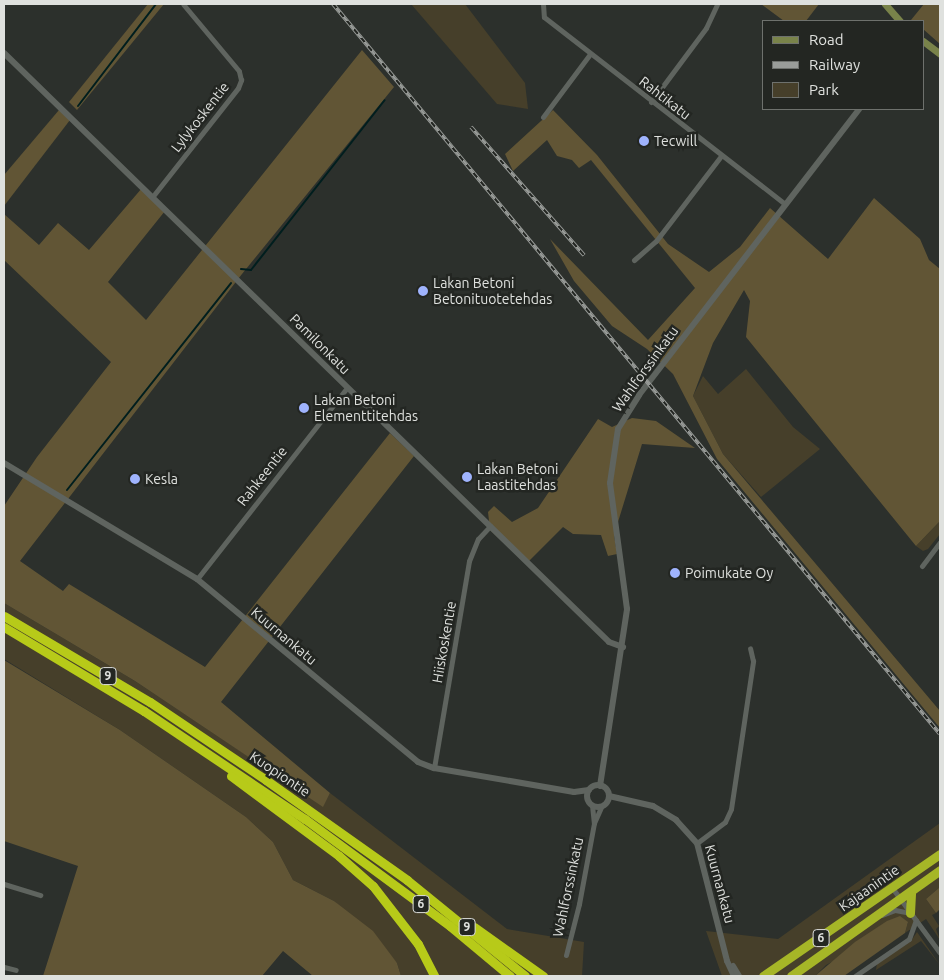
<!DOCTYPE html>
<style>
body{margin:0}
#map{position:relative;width:944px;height:980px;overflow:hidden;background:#2c302c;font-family:Ubuntu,sans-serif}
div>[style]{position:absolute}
.green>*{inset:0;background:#463f2a}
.forest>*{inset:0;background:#615535}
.stream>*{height:2px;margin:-1px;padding:0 1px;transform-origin:1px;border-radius:1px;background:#001e1e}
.minor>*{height:5px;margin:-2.5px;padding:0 2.5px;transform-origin:2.5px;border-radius:2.5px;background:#5f645f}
.tertiary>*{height:6px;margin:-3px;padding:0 3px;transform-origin:3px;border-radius:3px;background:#5f645f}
.tertiary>.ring{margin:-3px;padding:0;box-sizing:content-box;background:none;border:6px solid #5f645f;border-radius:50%}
.secondary>*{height:7px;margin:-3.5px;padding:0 3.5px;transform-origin:3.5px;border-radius:3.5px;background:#79834a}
.trunk>*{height:9px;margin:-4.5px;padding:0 4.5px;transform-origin:4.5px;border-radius:4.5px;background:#a6b627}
.motorway>*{height:9px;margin:-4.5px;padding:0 4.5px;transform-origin:4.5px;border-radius:4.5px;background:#b7ca19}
.rail>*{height:4px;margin-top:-2px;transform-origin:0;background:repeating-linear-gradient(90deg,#232622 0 5.5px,#999c99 0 11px);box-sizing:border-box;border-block:1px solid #999c99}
.dots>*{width:14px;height:14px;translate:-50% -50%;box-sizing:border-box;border:2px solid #232622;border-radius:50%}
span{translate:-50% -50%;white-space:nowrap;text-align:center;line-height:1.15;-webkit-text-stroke:5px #232622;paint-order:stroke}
.shield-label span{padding:1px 4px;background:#232622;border:1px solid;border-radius:4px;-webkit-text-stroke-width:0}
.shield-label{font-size:12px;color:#dfe1de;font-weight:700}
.street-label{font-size:14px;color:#dfe1de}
.poi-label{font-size:14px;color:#dfe1de}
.left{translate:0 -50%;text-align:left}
.frame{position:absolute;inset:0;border:5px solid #dfe1de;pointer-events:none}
.legend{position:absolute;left:762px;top:20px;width:162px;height:90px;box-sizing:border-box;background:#232622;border:1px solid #6e716d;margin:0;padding:6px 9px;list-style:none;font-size:15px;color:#dfe1de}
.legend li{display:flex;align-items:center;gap:10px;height:25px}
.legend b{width:25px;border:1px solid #6e716d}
</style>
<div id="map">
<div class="green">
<div style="clip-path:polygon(411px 4px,465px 4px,525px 83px,528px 109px,497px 104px)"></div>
<div style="clip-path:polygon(746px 369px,793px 427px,820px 449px,761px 497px,723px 454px,693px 396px,703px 376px,718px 394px)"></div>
<div style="clip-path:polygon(940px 521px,940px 534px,928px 549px,923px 551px,916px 546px)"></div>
<div style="clip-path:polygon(4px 603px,135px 681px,323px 806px,330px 793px,507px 929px,584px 942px,582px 976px,401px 976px,397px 963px,334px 901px,293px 880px,273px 842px,246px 817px,120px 730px,4px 659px)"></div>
<div style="clip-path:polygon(940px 823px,940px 887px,926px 899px,936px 913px,932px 915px,939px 926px,936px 929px,940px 940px,926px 919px,905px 933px,908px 922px,826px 965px,815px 976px,722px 976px,706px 931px,778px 939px)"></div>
<div style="clip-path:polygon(917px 932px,940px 965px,921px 941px,876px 970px,877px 963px,911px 941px)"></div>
</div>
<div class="forest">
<div style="clip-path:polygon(148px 4px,164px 4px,77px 110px,69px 102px)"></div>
<div style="clip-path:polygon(761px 4px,819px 4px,806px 21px,784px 21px)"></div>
<div style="clip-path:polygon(924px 4px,940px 4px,940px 44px,923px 29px,923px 21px,911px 20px)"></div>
<div style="clip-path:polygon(362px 50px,394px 87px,242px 274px,20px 561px,63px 591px,69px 584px,205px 667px,390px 433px,414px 456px,221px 702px,330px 793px,323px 807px,135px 681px,4px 603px,4px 506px,37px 457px,111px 362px,4px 260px,4px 214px,39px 245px,58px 223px,89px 250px,142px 188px,165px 211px,108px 282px,146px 320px)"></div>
<div style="clip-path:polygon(59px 110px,70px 120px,4px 206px,4px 175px)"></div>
<div style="clip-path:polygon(553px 110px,597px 155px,668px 244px,709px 272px,740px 247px,770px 208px,828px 259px,874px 198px,920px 239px,929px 260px,940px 269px,940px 521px,916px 546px,746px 337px,750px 301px,744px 290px,713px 343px,693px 396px,723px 454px,940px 711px,940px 728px,717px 459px,673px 374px,647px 349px,612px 326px,574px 281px,550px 239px,648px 340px,695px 288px,591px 160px,579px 168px,572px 160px,557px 156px,547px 140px,513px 171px,505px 154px)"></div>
<div style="clip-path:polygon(632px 418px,656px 421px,695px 448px,642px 444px,614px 535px,617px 554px,608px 556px,601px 535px,573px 534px,563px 527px,526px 564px,490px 530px,488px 512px,494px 506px,512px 522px,538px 508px,598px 419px,612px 427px)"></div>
<div style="clip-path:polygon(4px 660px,120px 730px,246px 817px,273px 842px,293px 880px,334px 901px,373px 931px,397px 963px,401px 976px,313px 976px,283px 951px,262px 976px,43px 976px,78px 866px,4px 841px)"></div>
<div style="clip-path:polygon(940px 887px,940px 909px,936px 913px,926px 899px)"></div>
<div style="clip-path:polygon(900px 916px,908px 922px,905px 933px,844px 976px,815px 976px,855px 942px,887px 921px)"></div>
</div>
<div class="stream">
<div style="left:78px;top:106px;width:128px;rotate:-52.6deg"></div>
<div style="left:241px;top:269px;width:10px;rotate:6deg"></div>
<div style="left:251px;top:270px;width:216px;rotate:-51.8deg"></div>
<div style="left:67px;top:490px;width:264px;rotate:-51.6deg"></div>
</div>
<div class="minor">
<div style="left:543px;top:4px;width:13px;rotate:86deg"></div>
<div style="left:544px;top:17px;width:305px;rotate:37.8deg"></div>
<div style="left:651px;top:102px;width:92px;rotate:-53.4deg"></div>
<div style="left:706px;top:28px;width:26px;rotate:-65deg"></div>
<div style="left:543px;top:117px;width:79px;rotate:-53.3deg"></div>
<div style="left:153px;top:196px;width:137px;rotate:-51.8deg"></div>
<div style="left:238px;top:88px;width:9px;rotate:-69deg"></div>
<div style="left:241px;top:80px;width:9px;rotate:-103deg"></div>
<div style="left:239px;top:71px;width:87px;rotate:-129.9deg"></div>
<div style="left:634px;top:260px;width:29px;rotate:-41deg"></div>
<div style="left:656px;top:241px;width:107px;rotate:-52.6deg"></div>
<div style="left:922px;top:566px;width:30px;rotate:-53deg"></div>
<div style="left:197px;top:579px;width:243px;rotate:-51.9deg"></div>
<div style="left:434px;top:768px;width:210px;rotate:-80.4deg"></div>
<div style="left:469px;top:561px;width:24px;rotate:-68deg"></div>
<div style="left:478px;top:539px;width:18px;rotate:-47deg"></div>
<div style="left:592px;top:805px;width:18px;rotate:84deg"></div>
<div style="left:697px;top:843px;width:35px;rotate:-37deg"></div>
<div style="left:725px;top:822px;width:14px;rotate:-65deg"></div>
<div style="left:731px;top:809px;width:150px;rotate:-81.5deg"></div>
<div style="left:753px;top:661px;width:13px;rotate:-103deg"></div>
<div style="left:4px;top:884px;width:38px;rotate:17deg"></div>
<div style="left:893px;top:889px;width:79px;rotate:53.7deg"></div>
<div style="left:882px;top:915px;width:14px;rotate:-21deg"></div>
<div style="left:895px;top:910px;width:15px;rotate:11deg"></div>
<div style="left:566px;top:955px;width:53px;rotate:-75.7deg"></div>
<div style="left:579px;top:904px;width:82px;rotate:-79.5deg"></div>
<div style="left:594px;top:823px;width:17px;rotate:-66deg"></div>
<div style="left:4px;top:967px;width:12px;rotate:14deg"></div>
<div style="left:855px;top:976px;width:65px;rotate:-34.4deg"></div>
<div style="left:909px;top:939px;width:20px;rotate:-70deg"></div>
</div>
<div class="tertiary">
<div style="left:4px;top:53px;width:844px;rotate:44.23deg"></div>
<div style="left:609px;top:642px;width:15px;rotate:20deg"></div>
<div style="left:4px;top:463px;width:225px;rotate:31deg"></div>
<div style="left:197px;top:579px;width:287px;rotate:39.6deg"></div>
<div style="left:418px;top:762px;width:17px;rotate:21deg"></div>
<div style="left:434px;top:768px;width:142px;rotate:9.7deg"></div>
<div style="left:574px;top:792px;width:15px;rotate:-8deg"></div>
<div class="ring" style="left:587px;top:785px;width:16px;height:16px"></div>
<div style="left:600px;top:786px;width:179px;rotate:-81.3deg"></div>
<div style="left:627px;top:609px;width:127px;rotate:-97.7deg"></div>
<div style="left:610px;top:483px;width:55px;rotate:-81.6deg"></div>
<div style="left:618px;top:429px;width:40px;rotate:-58deg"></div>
<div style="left:639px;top:395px;width:361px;rotate:-52.4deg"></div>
<div style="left:609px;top:796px;width:45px;rotate:12.8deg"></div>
<div style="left:653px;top:806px;width:27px;rotate:31deg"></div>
<div style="left:676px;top:820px;width:31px;rotate:48deg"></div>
<div style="left:697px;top:843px;width:122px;rotate:75.7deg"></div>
<div style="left:727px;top:961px;width:17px;rotate:65deg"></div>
<div style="left:733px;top:966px;width:12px;rotate:59deg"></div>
</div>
<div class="secondary">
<div style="left:885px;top:4px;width:23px;rotate:49deg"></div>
<div style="left:923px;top:41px;width:21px;rotate:37deg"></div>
</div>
<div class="trunk">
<div style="left:910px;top:913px;width:21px;rotate:-87deg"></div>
<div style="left:763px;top:976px;width:215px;rotate:-34.6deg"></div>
<div style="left:791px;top:976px;width:183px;rotate:-35.4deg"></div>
</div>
<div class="motorway">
<div style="left:4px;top:616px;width:169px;rotate:30.5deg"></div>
<div style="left:150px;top:702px;width:140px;rotate:33.9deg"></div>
<div style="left:266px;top:780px;width:173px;rotate:35.3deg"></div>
<div style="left:407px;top:880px;width:152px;rotate:39.1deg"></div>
<div style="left:4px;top:627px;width:163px;rotate:31deg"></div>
<div style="left:144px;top:711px;width:194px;rotate:33.9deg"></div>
<div style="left:305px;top:819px;width:180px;rotate:36.4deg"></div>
<div style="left:450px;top:926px;width:78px;rotate:39.8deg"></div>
<div style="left:231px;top:776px;width:134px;rotate:36.5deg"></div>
<div style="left:339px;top:856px;width:45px;rotate:41.4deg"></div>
<div style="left:373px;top:886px;width:73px;rotate:52.2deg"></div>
<div style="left:418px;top:944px;width:36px;rotate:63deg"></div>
<div style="left:474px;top:927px;width:85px;rotate:35.4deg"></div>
</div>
<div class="rail">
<div style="left:333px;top:4px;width:949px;rotate:50.26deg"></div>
<div style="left:471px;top:127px;width:171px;rotate:48.6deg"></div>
</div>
<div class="dots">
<div style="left:644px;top:141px;background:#9fb3fd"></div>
<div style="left:423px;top:291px;background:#9fb3fd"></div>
<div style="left:304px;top:408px;background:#9fb3fd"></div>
<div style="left:467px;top:477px;background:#9fb3fd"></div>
<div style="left:135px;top:479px;background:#9fb3fd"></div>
<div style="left:675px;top:573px;background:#9fb3fd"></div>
</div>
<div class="shield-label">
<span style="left:108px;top:676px">9</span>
<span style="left:421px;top:904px">6</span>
<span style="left:467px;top:927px">9</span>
<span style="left:821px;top:938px">6</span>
</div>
<div class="street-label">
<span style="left:665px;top:98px;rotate:38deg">Rahtikatu</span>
<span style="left:200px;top:117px;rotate:-52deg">Lylykoskentie</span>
<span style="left:320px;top:344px;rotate:45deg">Pamilonkatu</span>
<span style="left:645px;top:369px;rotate:-54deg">Wahlforssinkatu</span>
<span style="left:262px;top:476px;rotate:-52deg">Rahkeentie</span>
<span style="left:284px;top:636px;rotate:40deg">Kuurnankatu</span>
<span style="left:444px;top:642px;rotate:-80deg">Hiiskoskentie</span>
<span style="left:280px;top:774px;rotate:34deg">Kuopiontie</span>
<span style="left:720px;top:884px;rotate:75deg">Kuurnankatu</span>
<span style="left:568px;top:887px;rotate:-78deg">Wahlforssinkatu</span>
<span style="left:869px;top:888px;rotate:-35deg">Kajaanintie</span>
</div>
<div class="poi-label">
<span class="left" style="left:654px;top:141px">Tecwill</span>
<span class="left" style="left:433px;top:291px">Lakan Betoni<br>Betonituotetehdas</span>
<span class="left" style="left:314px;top:408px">Lakan Betoni<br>Elementtitehdas</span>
<span class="left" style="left:477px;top:477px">Lakan Betoni<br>Laastitehdas</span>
<span class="left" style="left:145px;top:479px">Kesla</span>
<span class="left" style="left:685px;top:573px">Poimukate Oy</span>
</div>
<div class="frame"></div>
<ul class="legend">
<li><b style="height:6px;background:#79834a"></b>Road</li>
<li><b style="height:6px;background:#999c99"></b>Railway</li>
<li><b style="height:14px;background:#463f2a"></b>Park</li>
</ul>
</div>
